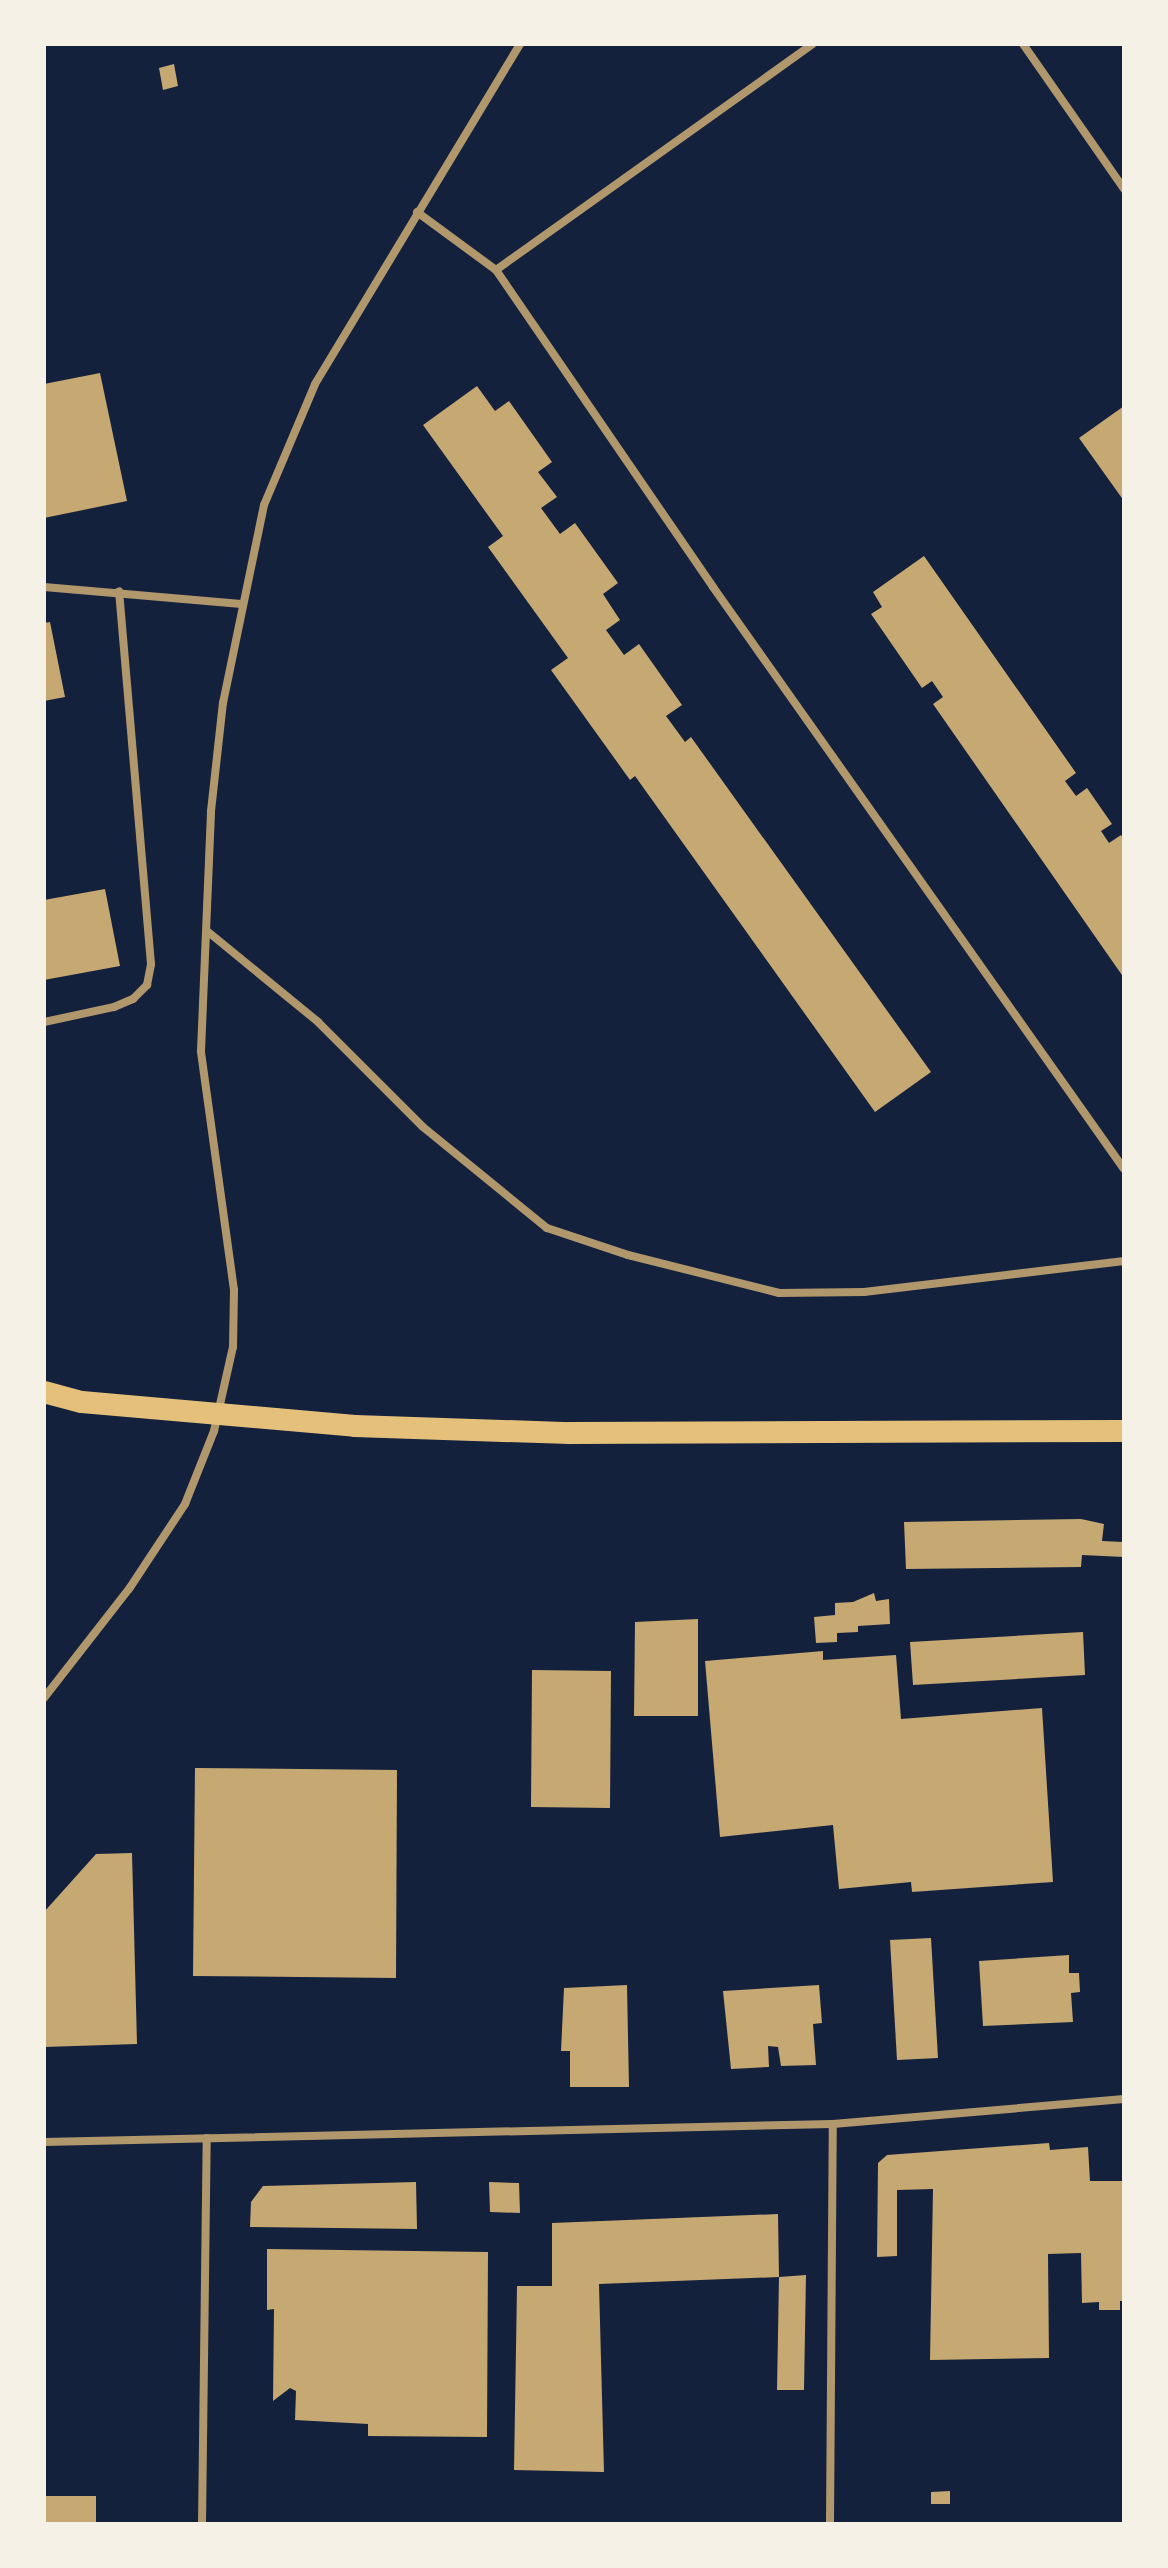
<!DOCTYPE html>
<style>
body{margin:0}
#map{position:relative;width:1168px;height:2568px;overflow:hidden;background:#14213d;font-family:Rubik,sans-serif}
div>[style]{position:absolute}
.building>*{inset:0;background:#c6a872}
.minor>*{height:8px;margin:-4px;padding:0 4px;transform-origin:4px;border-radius:4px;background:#b1986c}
.trunk>*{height:22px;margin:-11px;padding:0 11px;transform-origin:11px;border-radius:11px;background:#e5c07b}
span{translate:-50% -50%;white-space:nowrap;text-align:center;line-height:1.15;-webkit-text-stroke:8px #f6f1e7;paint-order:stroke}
.frame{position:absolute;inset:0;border:46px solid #f6f1e7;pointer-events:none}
</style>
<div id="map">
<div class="building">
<div style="clip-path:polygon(174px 64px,178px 86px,163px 90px,159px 68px)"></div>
<div style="clip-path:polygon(100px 373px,127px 501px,44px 518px,44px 384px)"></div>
<div style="clip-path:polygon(477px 386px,495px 411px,509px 401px,552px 462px,538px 472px,557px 497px,541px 508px,560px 534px,575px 523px,618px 583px,603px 594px,620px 620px,606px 630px,624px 655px,639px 644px,682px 705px,666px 716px,685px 742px,691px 737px,931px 1072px,875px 1112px,635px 776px,630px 780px,551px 670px,568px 658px,488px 547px,503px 536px,423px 425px)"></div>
<div style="clip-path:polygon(1124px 406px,1124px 501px,1079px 438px)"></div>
<div style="clip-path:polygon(924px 556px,1076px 773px,1065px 781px,1076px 796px,1087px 788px,1112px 824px,1101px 831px,1109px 843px,1121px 835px,1124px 840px,1124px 978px,933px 704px,943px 697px,932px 681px,922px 688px,871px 614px,882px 607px,873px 592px)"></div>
<div style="clip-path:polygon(50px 622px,65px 697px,44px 701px,44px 623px)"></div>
<div style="clip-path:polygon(105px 889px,120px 966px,44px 980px,44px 900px)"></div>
<div style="clip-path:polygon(1081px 1519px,1104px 1524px,1102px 1541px,1124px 1542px,1124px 1557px,1082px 1555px,1081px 1567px,906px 1569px,904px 1522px)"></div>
<div style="clip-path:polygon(874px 1593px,876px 1601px,889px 1599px,890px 1624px,858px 1626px,858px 1632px,837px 1633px,837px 1642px,816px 1643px,814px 1617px,835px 1615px,835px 1603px,853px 1602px)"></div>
<div style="clip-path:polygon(698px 1619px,698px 1716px,634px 1716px,635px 1622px)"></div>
<div style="clip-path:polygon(1083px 1632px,1085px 1675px,913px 1685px,910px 1642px)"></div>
<div style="clip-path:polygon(823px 1651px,823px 1660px,896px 1655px,901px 1719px,1042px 1708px,1053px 1882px,912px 1892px,911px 1882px,839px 1889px,833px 1825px,720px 1837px,705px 1661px)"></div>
<div style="clip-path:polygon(532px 1670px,611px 1671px,610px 1808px,531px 1807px)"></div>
<div style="clip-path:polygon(195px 1768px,397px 1770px,396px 1978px,193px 1976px)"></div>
<div style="clip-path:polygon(132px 1853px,137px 2044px,44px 2047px,44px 1912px,96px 1854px)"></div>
<div style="clip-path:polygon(931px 1938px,938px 2058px,897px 2060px,890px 1940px)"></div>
<div style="clip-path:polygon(1069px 1955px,1069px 1973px,1079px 1973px,1080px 1992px,1071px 1993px,1073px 2022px,983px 2026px,979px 1961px)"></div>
<div style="clip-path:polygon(627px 1985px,629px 2087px,570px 2087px,570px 2051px,561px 2051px,564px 1988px)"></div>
<div style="clip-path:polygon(819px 1985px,822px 2023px,813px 2024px,816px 2065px,781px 2066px,778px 2047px,768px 2046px,769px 2067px,731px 2069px,723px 1991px)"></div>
<div style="clip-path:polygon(1049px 2143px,1050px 2150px,1088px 2147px,1090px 2181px,1124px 2181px,1124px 2301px,1120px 2301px,1120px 2310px,1099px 2310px,1099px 2302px,1082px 2303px,1081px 2253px,1048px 2254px,1049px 2358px,930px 2360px,933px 2189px,897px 2190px,897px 2256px,877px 2257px,878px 2163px,887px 2155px)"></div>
<div style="clip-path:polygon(416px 2182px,417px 2229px,250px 2227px,251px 2202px,263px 2186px)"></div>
<div style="clip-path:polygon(489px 2182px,519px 2183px,520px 2213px,490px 2212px)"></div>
<div style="clip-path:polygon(778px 2214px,779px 2277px,806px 2275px,804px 2390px,777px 2390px,779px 2277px,599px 2284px,604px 2472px,514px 2470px,517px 2286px,552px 2286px,552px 2223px)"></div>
<div style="clip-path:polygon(267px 2249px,488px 2252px,487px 2437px,368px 2436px,368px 2424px,295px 2420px,296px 2391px,290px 2388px,273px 2401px,274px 2309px,267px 2310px)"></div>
<div style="clip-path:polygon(950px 2491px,950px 2504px,931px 2504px,931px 2492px)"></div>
<div style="clip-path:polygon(44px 2496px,96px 2496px,96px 2524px,44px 2524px)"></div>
</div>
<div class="minor">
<div style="left:1023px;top:44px;width:177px;rotate:55.1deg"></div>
<div style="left:417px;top:212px;width:98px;rotate:36.3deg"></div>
<div style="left:496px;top:270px;width:384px;rotate:55.6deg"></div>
<div style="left:713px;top:587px;width:712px;rotate:54.77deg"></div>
<div style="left:496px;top:270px;width:389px;rotate:-35.5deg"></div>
<div style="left:44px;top:587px;width:198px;rotate:4.9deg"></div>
<div style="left:207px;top:931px;width:144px;rotate:39.3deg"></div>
<div style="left:318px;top:1022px;width:148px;rotate:45deg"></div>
<div style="left:423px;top:1127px;width:160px;rotate:39.2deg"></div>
<div style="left:547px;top:1228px;width:85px;rotate:18.4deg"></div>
<div style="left:628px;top:1255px;width:156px;rotate:14.1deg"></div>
<div style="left:779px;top:1293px;width:85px;rotate:-0.7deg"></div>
<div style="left:864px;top:1292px;width:262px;rotate:-6.8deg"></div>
<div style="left:44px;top:1022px;width:72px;rotate:-12.1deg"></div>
<div style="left:114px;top:1007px;width:21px;rotate:-23deg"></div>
<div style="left:133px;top:999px;width:20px;rotate:-45deg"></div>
<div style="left:147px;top:985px;width:21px;rotate:-79deg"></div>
<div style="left:151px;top:964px;width:374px;rotate:-94.9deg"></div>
<div style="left:44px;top:1698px;width:138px;rotate:-52.1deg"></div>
<div style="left:129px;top:1589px;width:102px;rotate:-56.6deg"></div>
<div style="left:185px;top:1504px;width:79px;rotate:-68.3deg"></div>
<div style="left:214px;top:1431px;width:86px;rotate:-77.3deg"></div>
<div style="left:233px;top:1347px;width:57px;rotate:-89deg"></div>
<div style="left:234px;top:1290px;width:241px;rotate:-97.9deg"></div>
<div style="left:201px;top:1051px;width:240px;rotate:-87.6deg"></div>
<div style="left:211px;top:811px;width:109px;rotate:-83.7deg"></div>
<div style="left:223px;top:703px;width:202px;rotate:-78.3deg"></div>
<div style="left:264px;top:505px;width:131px;rotate:-67.1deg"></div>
<div style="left:315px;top:384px;width:397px;rotate:-58.9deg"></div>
<div style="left:44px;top:2142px;width:789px;rotate:-1.31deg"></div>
<div style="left:833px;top:2124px;width:292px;rotate:-4.9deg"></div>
<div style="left:202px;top:2524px;width:386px;rotate:-89.3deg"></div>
<div style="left:830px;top:2524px;width:400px;rotate:-89.6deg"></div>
</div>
<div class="trunk">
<div style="left:44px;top:1392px;width:39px;rotate:15deg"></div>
<div style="left:82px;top:1402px;width:274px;rotate:5deg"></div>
<div style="left:355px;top:1426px;width:215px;rotate:1.9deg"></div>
<div style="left:570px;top:1433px;width:554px;rotate:-0.21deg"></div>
</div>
<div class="frame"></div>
</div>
